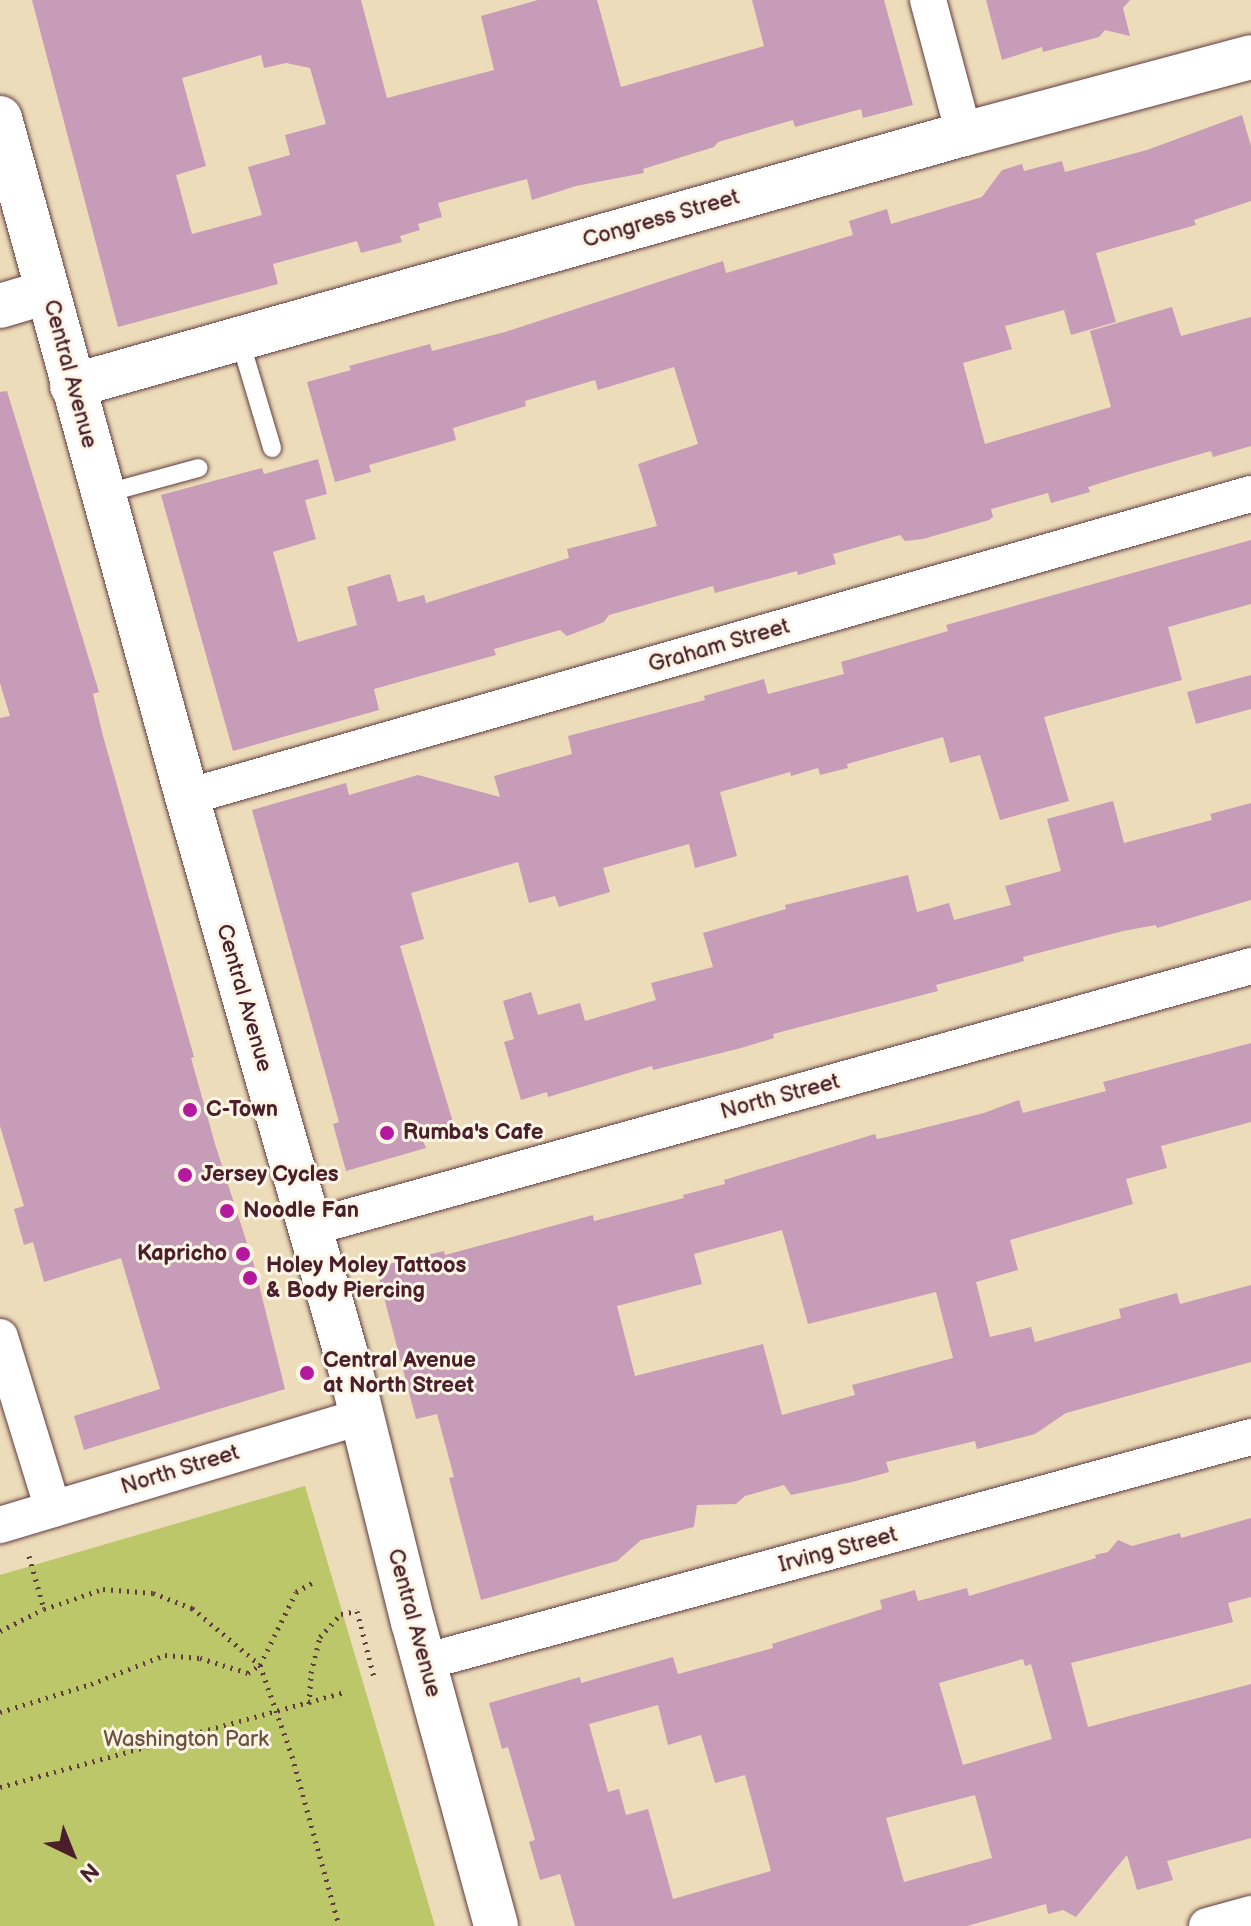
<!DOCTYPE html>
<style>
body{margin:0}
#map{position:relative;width:1251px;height:1926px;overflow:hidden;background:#eddcb9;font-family:"Balsamiq Sans",sans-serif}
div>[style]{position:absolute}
.green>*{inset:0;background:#bbc768}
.building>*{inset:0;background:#c69cb8}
.path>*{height:5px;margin-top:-2.5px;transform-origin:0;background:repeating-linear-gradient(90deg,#623b40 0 2px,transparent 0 8px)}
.roads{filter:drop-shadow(0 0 2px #623b40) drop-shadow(0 0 2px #623b40)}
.service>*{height:18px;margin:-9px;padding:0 9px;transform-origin:9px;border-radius:9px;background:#fff}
.minor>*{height:36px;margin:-18px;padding:0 18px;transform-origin:18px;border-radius:18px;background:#fff}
.tertiary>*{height:44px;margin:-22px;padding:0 22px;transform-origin:22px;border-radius:22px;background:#fff}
.secondary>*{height:44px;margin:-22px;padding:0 22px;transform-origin:22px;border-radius:22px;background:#fff}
.dots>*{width:22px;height:22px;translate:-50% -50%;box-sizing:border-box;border:4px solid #fcf5e5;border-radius:50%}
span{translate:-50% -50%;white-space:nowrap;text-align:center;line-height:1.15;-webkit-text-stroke:6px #fcf5e5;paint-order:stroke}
.street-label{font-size:22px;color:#4a1f2b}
.poi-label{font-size:22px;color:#4a1f2b;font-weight:700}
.left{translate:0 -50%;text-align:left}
.right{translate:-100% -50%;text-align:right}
.park-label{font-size:22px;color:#6c513d}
.north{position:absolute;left:32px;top:1814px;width:80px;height:80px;-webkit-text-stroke:6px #fcf5e5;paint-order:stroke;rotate:137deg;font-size:22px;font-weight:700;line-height:32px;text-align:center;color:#4a1f2b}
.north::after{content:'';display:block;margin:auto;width:28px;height:36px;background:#4a1f2b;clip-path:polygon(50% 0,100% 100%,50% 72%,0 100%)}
</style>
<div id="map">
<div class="green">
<div style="clip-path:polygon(305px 1486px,435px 1926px,0 1926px,0 1575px)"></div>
</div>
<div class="building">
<div style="clip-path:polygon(evenodd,32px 0,361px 0,387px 98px,494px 70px,481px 16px,538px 0,597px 0,621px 87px,764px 46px,752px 0,884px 0,913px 105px,863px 118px,861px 109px,795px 127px,793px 120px,718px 142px,714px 147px,643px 169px,644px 173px,576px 186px,532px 200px,527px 179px,438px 203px,442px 217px,418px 224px,420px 230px,400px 236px,402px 242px,361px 253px,357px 241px,273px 264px,278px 284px,118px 327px,32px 0,261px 55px,264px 68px,286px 63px,310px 68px,326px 124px,285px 135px,290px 155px,248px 167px,262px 215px,192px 234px,176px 175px,206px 166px,182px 78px,261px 55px)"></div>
<div style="clip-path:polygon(986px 0,1130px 0,1123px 8px,1130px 36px,1105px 30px,1099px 37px,1043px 52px,1042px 47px,1002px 60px)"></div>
<div style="clip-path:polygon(1242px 115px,1251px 146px,1251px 201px,1194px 220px,1196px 225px,1096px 253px,1116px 322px,1071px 335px,1064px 310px,1005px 326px,1012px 349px,963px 363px,985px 444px,1111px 407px,1090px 331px,1172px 307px,1181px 336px,1251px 317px,1251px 446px,1213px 457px,1211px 451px,1130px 474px,1088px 487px,1090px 492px,1051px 503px,1048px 493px,991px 509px,993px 517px,989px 520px,923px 539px,905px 541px,900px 535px,833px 554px,836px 564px,798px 575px,797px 571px,715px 593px,713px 586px,609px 615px,604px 622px,567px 636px,560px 630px,494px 649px,496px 655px,374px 689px,379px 710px,233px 751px,161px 495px,262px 468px,264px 474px,318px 459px,327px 494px,305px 500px,316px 539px,273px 552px,298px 642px,357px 625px,347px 587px,390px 574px,398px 602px,424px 595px,426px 603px,569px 558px,567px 549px,657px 526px,638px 464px,698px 444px,674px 367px,598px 390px,595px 380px,525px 401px,526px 406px,453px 428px,456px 440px,369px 465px,371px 472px,335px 482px,307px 382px,351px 370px,349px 366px,430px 344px,432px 351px,505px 332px,723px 261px,726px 273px,853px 235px,849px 221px,887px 209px,891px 224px,982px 197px,1002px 170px,1022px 164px,1024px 171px,1062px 161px,1065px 172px,1147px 150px)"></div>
<div style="clip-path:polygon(7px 391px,99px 692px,93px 694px,103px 736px,194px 1057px,191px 1058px,215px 1144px,254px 1265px,285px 1389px,84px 1450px,74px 1416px,160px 1389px,121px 1258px,44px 1282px,33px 1242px,24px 1245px,14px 1209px,24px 1206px,0 1126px,0 718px,10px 716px,0 683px,0 392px)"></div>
<div style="clip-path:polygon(1251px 540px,1251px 604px,1168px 627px,1182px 680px,1044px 717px,1069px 801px,1000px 820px,980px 755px,950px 763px,943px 737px,847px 764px,848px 768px,820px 775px,818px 768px,791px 776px,790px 772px,720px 792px,737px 856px,695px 868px,689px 844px,603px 868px,610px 892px,559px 907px,555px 896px,529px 903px,518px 862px,411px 893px,424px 939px,400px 946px,455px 1129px,422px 1138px,426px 1148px,346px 1171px,333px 1124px,339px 1122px,252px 810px,346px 783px,349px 795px,418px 775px,500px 797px,494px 776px,572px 754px,568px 736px,705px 700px,704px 696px,764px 679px,768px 694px,844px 674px,841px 662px,948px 631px,946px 625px)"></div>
<div style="clip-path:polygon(1251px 675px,1251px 709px,1196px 724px,1187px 692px)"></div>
<div style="clip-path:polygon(1113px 801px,1124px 843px,1212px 820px,1210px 814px,1251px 803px,1251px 900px,1157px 928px,1156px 925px,1123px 931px,1023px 957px,1024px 961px,936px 985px,938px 991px,773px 1034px,774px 1038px,741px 1048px,653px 1070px,652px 1066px,548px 1097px,547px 1092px,521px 1100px,504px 1042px,514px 1039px,503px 1001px,531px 992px,538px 1015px,580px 1003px,585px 1021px,656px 1000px,651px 983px,713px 967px,703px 933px,786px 909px,785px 905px,908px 875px,917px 912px,949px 903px,954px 920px,1011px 905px,1005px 886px,1061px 871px,1047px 819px)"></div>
<div style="clip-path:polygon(evenodd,1251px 1043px,1251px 1122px,1161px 1146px,1167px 1168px,1126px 1179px,1133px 1204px,1010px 1240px,1018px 1270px,976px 1282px,990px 1337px,1031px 1327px,1035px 1342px,1121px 1318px,1119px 1309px,1177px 1293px,1180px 1304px,1251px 1285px,1251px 1362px,1066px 1413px,1035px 1434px,977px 1449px,975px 1441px,886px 1462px,889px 1472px,852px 1482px,791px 1495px,784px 1485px,745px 1496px,736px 1504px,697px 1505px,694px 1527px,641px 1540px,617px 1561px,481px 1600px,449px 1478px,454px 1477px,437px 1414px,416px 1419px,376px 1267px,444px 1251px,445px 1255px,593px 1215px,594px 1221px,684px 1198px,683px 1195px,725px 1184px,724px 1180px,875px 1134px,877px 1139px,887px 1137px,984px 1113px,1019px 1100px,1023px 1113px,1106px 1091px,1103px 1082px,1251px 1043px,782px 1230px,808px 1324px,936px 1292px,953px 1358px,852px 1385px,855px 1395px,782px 1415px,763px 1344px,635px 1376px,617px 1306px,702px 1284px,694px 1254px,782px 1230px)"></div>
<div style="clip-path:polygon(evenodd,1251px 1518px,1251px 1597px,1228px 1603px,1233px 1622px,1071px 1663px,1088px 1727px,1251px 1684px,1251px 1838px,1167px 1861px,1173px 1880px,1137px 1890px,1127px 1855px,1076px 1917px,1063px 1910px,1048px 1914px,1046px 1904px,967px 1926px,575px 1926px,560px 1874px,540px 1880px,529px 1842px,535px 1840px,508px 1747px,502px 1749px,489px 1703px,580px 1677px,581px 1683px,673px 1657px,678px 1674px,773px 1648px,772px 1644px,882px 1609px,880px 1600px,915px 1590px,918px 1601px,967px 1588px,969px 1596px,1096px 1558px,1095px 1555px,1108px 1552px,1118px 1540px,1132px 1546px,1180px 1533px,1181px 1538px,1251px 1518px,1023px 1659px,1025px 1666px,1031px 1664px,1052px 1739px,963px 1765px,939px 1683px,1023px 1659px,1251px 1518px,658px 1705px,668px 1745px,701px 1735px,715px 1783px,745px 1775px,771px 1871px,673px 1899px,648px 1809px,626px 1815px,619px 1789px,608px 1792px,589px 1724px,658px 1705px,1251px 1518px,975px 1795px,992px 1858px,904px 1882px,886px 1818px,975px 1795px)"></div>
</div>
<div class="path">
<div style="left:29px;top:1556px;width:55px;rotate:74.2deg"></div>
<div style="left:0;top:1631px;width:49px;rotate:-26.6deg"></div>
<div style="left:44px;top:1609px;width:62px;rotate:-18.7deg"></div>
<div style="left:103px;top:1589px;width:50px;rotate:4.6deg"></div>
<div style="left:153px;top:1593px;width:42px;rotate:21deg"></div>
<div style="left:192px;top:1608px;width:89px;rotate:40deg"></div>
<div style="left:260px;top:1665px;width:96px;rotate:70.6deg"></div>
<div style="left:292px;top:1756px;width:176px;rotate:74.5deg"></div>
<div style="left:309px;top:1704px;width:31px;rotate:-86deg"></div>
<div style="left:311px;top:1673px;width:37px;rotate:-76deg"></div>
<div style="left:320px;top:1637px;width:31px;rotate:-48deg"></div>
<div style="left:341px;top:1614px;width:16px;rotate:-11deg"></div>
<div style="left:357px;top:1611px;width:72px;rotate:75.6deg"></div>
<div style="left:0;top:1712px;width:95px;rotate:-17.1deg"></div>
<div style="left:91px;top:1684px;width:79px;rotate:-21.4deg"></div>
<div style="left:165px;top:1655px;width:35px;rotate:5deg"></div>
<div style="left:200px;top:1658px;width:50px;rotate:17.4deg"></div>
<div style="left:248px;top:1673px;width:14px;rotate:-34deg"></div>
<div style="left:260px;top:1665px;width:81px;rotate:-63.7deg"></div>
<div style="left:296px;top:1592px;width:22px;rotate:-30deg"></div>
<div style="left:0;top:1787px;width:359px;rotate:-15.4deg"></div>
</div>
<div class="roads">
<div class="service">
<div style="left:239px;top:337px;width:116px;rotate:73.4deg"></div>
<div style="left:103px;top:494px;width:99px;rotate:-15.2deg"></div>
</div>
<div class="minor">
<div style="left:928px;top:0;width:139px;rotate:75deg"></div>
<div style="left:187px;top:797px;width:1106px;rotate:-15.9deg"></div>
<div style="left:309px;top:1228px;width:978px;rotate:-15.54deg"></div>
<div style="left:0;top:1337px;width:180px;rotate:72.9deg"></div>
<div style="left:0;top:1525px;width:377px;rotate:-16.7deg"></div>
<div style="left:424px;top:1662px;width:857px;rotate:-15.22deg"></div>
<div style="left:1207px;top:1926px;width:46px;rotate:-15.3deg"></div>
</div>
<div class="tertiary">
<div style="left:0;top:306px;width:49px;rotate:-16.6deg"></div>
<div style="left:72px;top:386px;width:927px;rotate:-15.78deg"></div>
<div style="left:964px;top:134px;width:297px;rotate:-15deg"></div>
</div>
<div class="secondary">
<div style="left:0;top:118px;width:704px;rotate:74.6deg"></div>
<div style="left:187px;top:797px;width:594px;rotate:74.07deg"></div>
<div style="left:350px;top:1368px;width:262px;rotate:76.1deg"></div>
<div style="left:413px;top:1622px;width:315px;rotate:74.7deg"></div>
</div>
</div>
<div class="dots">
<div style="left:190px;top:1110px;background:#b5179e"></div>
<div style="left:387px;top:1133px;background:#b5179e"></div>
<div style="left:185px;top:1175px;background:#b5179e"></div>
<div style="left:227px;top:1211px;background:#b5179e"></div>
<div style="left:243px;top:1254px;background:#b5179e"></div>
<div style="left:250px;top:1278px;background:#b5179e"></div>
<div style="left:307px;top:1373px;background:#b5179e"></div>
</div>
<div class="street-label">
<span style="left:661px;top:219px;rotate:-16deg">Congress Street</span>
<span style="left:70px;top:374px;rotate:75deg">Central Avenue</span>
<span style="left:719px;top:646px;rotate:-16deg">Graham Street</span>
<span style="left:244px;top:998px;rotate:74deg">Central Avenue</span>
<span style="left:780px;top:1097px;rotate:-15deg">North Street</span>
<span style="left:180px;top:1470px;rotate:-17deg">North Street</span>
<span style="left:838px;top:1550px;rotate:-15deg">Irving Street</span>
<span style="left:414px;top:1623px;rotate:75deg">Central Avenue</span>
</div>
<div class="poi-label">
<span class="left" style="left:206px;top:1110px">C-Town</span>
<span class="left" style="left:403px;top:1133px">Rumba's Cafe</span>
<span class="left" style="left:201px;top:1175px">Jersey Cycles</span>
<span class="left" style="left:243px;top:1211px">Noodle Fan</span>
<span class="right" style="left:227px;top:1254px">Kapricho</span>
<span class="left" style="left:266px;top:1278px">Holey Moley Tattoos<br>&amp; Body Piercing</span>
<span class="left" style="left:323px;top:1373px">Central Avenue<br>at North Street</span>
</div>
<div class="park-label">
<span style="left:186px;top:1740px">Washington Park</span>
</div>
<div class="north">N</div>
</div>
